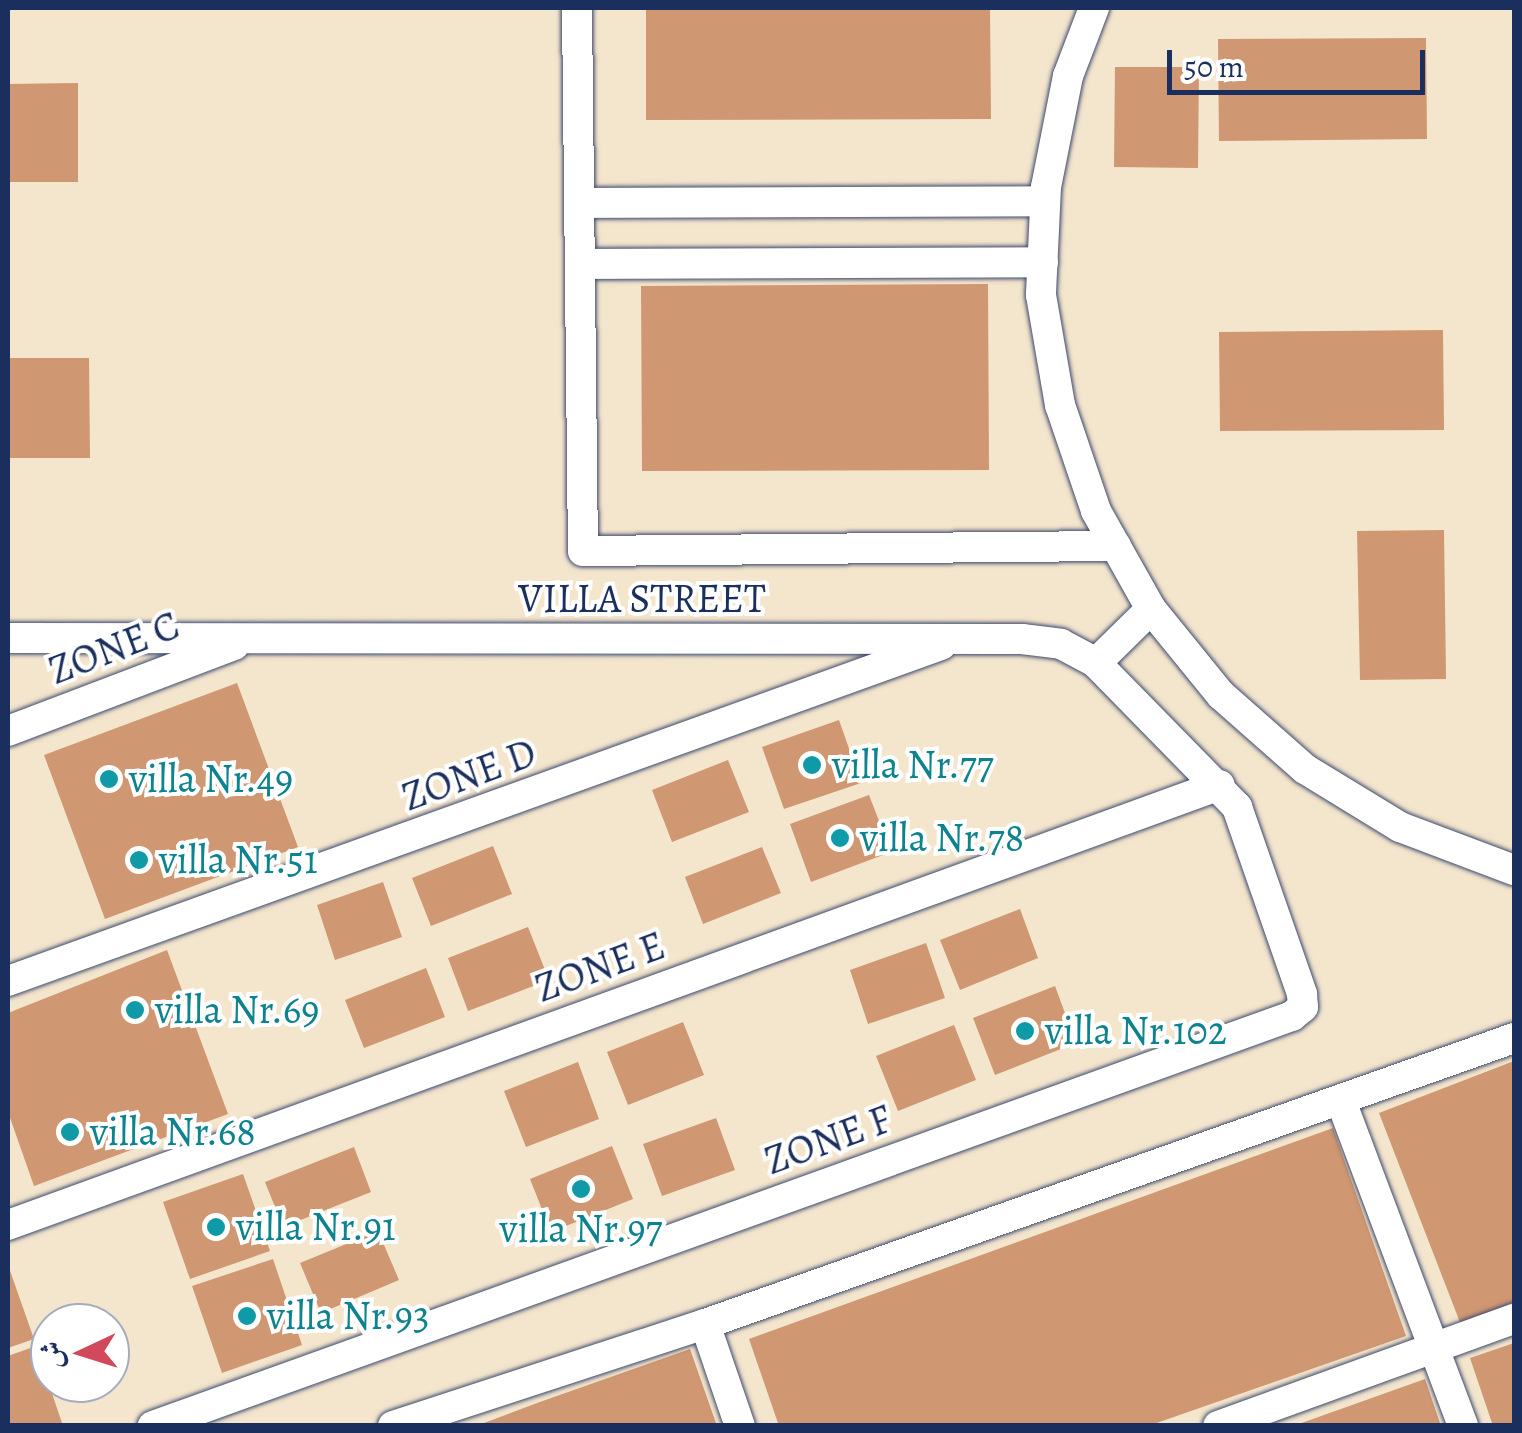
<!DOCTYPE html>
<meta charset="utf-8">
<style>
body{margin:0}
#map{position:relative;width:1522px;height:1433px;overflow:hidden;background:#f4e5cd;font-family:Alegreya,Amiri,serif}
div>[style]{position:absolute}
.building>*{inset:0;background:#cf9772}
.roads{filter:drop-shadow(0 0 2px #3c4a6f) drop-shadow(0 0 2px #3c4a6f)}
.minor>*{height:30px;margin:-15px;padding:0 15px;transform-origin:15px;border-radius:15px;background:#fff}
.dots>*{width:28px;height:28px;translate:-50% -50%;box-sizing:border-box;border:5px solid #fff;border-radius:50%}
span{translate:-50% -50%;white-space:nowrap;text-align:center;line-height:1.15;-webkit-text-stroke:8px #fff;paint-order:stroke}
.street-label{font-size:40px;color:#1b2f5e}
.culture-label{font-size:40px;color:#0d838f}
.left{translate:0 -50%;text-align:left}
.frame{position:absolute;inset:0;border:10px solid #1b2f5e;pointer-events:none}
.north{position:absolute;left:30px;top:1303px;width:100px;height:100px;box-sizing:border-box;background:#fff;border:2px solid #a4acbf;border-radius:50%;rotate:266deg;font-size:28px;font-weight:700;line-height:40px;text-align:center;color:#1b2f5e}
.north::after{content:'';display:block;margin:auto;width:35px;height:45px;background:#d1495b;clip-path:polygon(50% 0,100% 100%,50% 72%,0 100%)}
.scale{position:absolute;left:1167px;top:50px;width:258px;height:45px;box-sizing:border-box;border:5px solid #1b2f5e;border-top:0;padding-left:12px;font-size:30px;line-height:35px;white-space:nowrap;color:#1b2f5e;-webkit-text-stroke:8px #fff;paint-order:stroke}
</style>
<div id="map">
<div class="building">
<div style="clip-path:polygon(646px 8px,990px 8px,991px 119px,646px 120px)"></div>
<div style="clip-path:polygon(1426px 38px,1427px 139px,1219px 141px,1218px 39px)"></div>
<div style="clip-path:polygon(1115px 67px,1199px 67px,1198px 168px,1114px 167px)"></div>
<div style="clip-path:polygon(78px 83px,78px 182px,8px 182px,8px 84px)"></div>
<div style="clip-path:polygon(988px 284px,989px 470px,642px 471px,641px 286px)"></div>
<div style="clip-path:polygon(1443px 330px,1444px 430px,1220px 431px,1219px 332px)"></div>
<div style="clip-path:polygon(8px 358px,89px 358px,90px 458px,8px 458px)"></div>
<div style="clip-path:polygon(1444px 530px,1446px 679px,1360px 680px,1357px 531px)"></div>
<div style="clip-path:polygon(237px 683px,298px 847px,105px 919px,44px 755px)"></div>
<div style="clip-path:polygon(839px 720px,861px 783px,784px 809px,762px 747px)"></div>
<div style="clip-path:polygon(728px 760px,749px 812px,672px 842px,652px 790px)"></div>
<div style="clip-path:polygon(869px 795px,891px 852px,811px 882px,790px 824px)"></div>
<div style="clip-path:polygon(493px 846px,512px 894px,431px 926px,412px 878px)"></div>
<div style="clip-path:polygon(762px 847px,781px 893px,703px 924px,685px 877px)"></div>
<div style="clip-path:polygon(383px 882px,402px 937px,335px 960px,317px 905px)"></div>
<div style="clip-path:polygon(1020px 909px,1038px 958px,960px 990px,940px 940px)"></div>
<div style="clip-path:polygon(528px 927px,549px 980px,468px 1011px,448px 958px)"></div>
<div style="clip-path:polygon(926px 943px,945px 998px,868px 1024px,850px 970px)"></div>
<div style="clip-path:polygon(167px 950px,228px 1114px,34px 1186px,8px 1112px,8px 1013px)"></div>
<div style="clip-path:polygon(426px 968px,445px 1017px,364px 1048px,345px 1000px)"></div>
<div style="clip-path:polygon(1055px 986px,1076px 1043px,995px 1075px,973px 1018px)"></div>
<div style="clip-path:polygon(683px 1022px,704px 1075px,628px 1105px,607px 1052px)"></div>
<div style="clip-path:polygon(954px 1025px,976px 1080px,898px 1111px,876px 1056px)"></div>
<div style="clip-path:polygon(1514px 1061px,1514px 1305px,1461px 1325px,1379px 1113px)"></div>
<div style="clip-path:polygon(578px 1062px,599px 1119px,526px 1147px,504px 1091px)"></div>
<div style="clip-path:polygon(716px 1118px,735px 1170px,662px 1196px,643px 1144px)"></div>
<div style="clip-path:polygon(1333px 1128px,1406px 1336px,1148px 1426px,779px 1426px,749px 1339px)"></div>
<div style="clip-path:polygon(612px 1146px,633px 1199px,551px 1232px,530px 1179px)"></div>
<div style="clip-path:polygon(354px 1147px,371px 1192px,283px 1227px,265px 1182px)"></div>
<div style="clip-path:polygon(243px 1174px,270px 1251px,190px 1279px,163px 1202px)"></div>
<div style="clip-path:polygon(378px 1231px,399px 1280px,321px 1313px,300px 1263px)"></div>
<div style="clip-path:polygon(273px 1259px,302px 1345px,222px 1373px,192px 1286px)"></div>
<div style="clip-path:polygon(8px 1265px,34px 1339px,8px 1348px)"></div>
<div style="clip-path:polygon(1514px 1343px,1514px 1426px,1493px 1426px,1470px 1358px)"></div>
<div style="clip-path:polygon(36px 1346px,63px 1426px,8px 1426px,8px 1356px)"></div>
<div style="clip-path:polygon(690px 1349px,717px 1426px,476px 1426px,537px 1403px)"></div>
<div style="clip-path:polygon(1425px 1379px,1441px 1426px,1297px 1426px,1296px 1425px)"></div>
</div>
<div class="roads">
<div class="minor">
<div style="left:577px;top:8px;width:543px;rotate:89.37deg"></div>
<div style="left:583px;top:551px;width:533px;rotate:-0.54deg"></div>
<div style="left:1094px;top:8px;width:73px;rotate:110.9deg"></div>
<div style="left:1068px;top:76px;width:113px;rotate:101.2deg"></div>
<div style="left:1046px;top:187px;width:108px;rotate:92.7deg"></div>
<div style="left:1041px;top:295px;width:112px;rotate:80.2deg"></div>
<div style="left:1060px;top:405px;width:112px;rotate:71.2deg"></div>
<div style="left:1096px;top:511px;width:112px;rotate:60.7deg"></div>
<div style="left:1151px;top:609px;width:111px;rotate:50.9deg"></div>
<div style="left:1221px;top:695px;width:112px;rotate:41.4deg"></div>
<div style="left:1305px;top:769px;width:111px;rotate:31.4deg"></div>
<div style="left:1400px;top:827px;width:122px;rotate:20.7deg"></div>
<div style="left:581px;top:203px;width:464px;rotate:-0.2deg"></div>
<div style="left:582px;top:264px;width:461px;rotate:-0.2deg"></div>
<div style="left:8px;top:638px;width:1014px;rotate:0.06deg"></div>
<div style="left:1022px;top:639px;width:39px;rotate:7deg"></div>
<div style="left:1061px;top:644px;width:40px;rotate:28deg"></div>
<div style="left:1096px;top:663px;width:202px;rotate:45.6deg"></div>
<div style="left:1237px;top:807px;width:198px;rotate:70.8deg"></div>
<div style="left:1302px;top:994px;width:13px;rotate:86deg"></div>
<div style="left:1303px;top:1007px;width:14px;rotate:141deg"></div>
<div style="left:1292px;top:1016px;width:1211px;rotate:160.2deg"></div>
<div style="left:1096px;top:663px;width:77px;rotate:-44.5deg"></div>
<div style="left:8px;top:731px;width:242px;rotate:-20.8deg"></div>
<div style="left:8px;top:981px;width:992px;rotate:-19.81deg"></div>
<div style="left:1341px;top:1101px;width:347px;rotate:69.4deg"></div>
<div style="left:8px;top:1225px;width:1289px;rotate:-19.95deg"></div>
<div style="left:705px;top:1324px;width:108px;rotate:71.1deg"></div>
<div style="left:393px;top:1426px;width:328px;rotate:-18.1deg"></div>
<div style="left:705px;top:1324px;width:858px;rotate:-19.47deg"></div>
<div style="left:1218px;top:1426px;width:315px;rotate:-19.9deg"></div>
</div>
</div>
<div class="dots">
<div style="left:812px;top:765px;background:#0f9aa8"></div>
<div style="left:109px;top:779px;background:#0f9aa8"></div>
<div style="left:840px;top:838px;background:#0f9aa8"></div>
<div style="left:139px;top:860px;background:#0f9aa8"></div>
<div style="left:135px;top:1010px;background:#0f9aa8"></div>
<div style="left:1025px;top:1031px;background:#0f9aa8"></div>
<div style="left:70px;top:1132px;background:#0f9aa8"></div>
<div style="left:581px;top:1189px;background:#0f9aa8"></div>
<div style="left:216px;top:1227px;background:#0f9aa8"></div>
<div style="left:247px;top:1316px;background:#0f9aa8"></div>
</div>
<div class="street-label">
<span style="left:642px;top:599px">VILLA STREET</span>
<span style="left:114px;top:648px;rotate:-21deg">ZONE C</span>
<span style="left:469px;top:775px;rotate:-20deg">ZONE D</span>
<span style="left:600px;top:967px;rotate:-20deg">ZONE E</span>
<span style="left:828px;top:1140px;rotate:-20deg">ZONE F</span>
</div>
<div class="culture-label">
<span class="left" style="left:832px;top:765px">villa Nr.77</span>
<span class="left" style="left:129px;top:779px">villa Nr.49</span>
<span class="left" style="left:860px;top:838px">villa Nr.78</span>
<span class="left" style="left:159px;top:860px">villa Nr.51</span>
<span class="left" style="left:155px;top:1010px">villa Nr.69</span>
<span class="left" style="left:1045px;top:1031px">villa Nr.102</span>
<span class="left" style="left:90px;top:1132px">villa Nr.68</span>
<span class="left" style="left:236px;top:1227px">villa Nr.91</span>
<span style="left:581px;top:1229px">villa Nr.97</span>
<span class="left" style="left:267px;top:1316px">villa Nr.93</span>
</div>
<div class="frame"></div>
<div class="north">ش</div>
<div class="scale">50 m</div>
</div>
